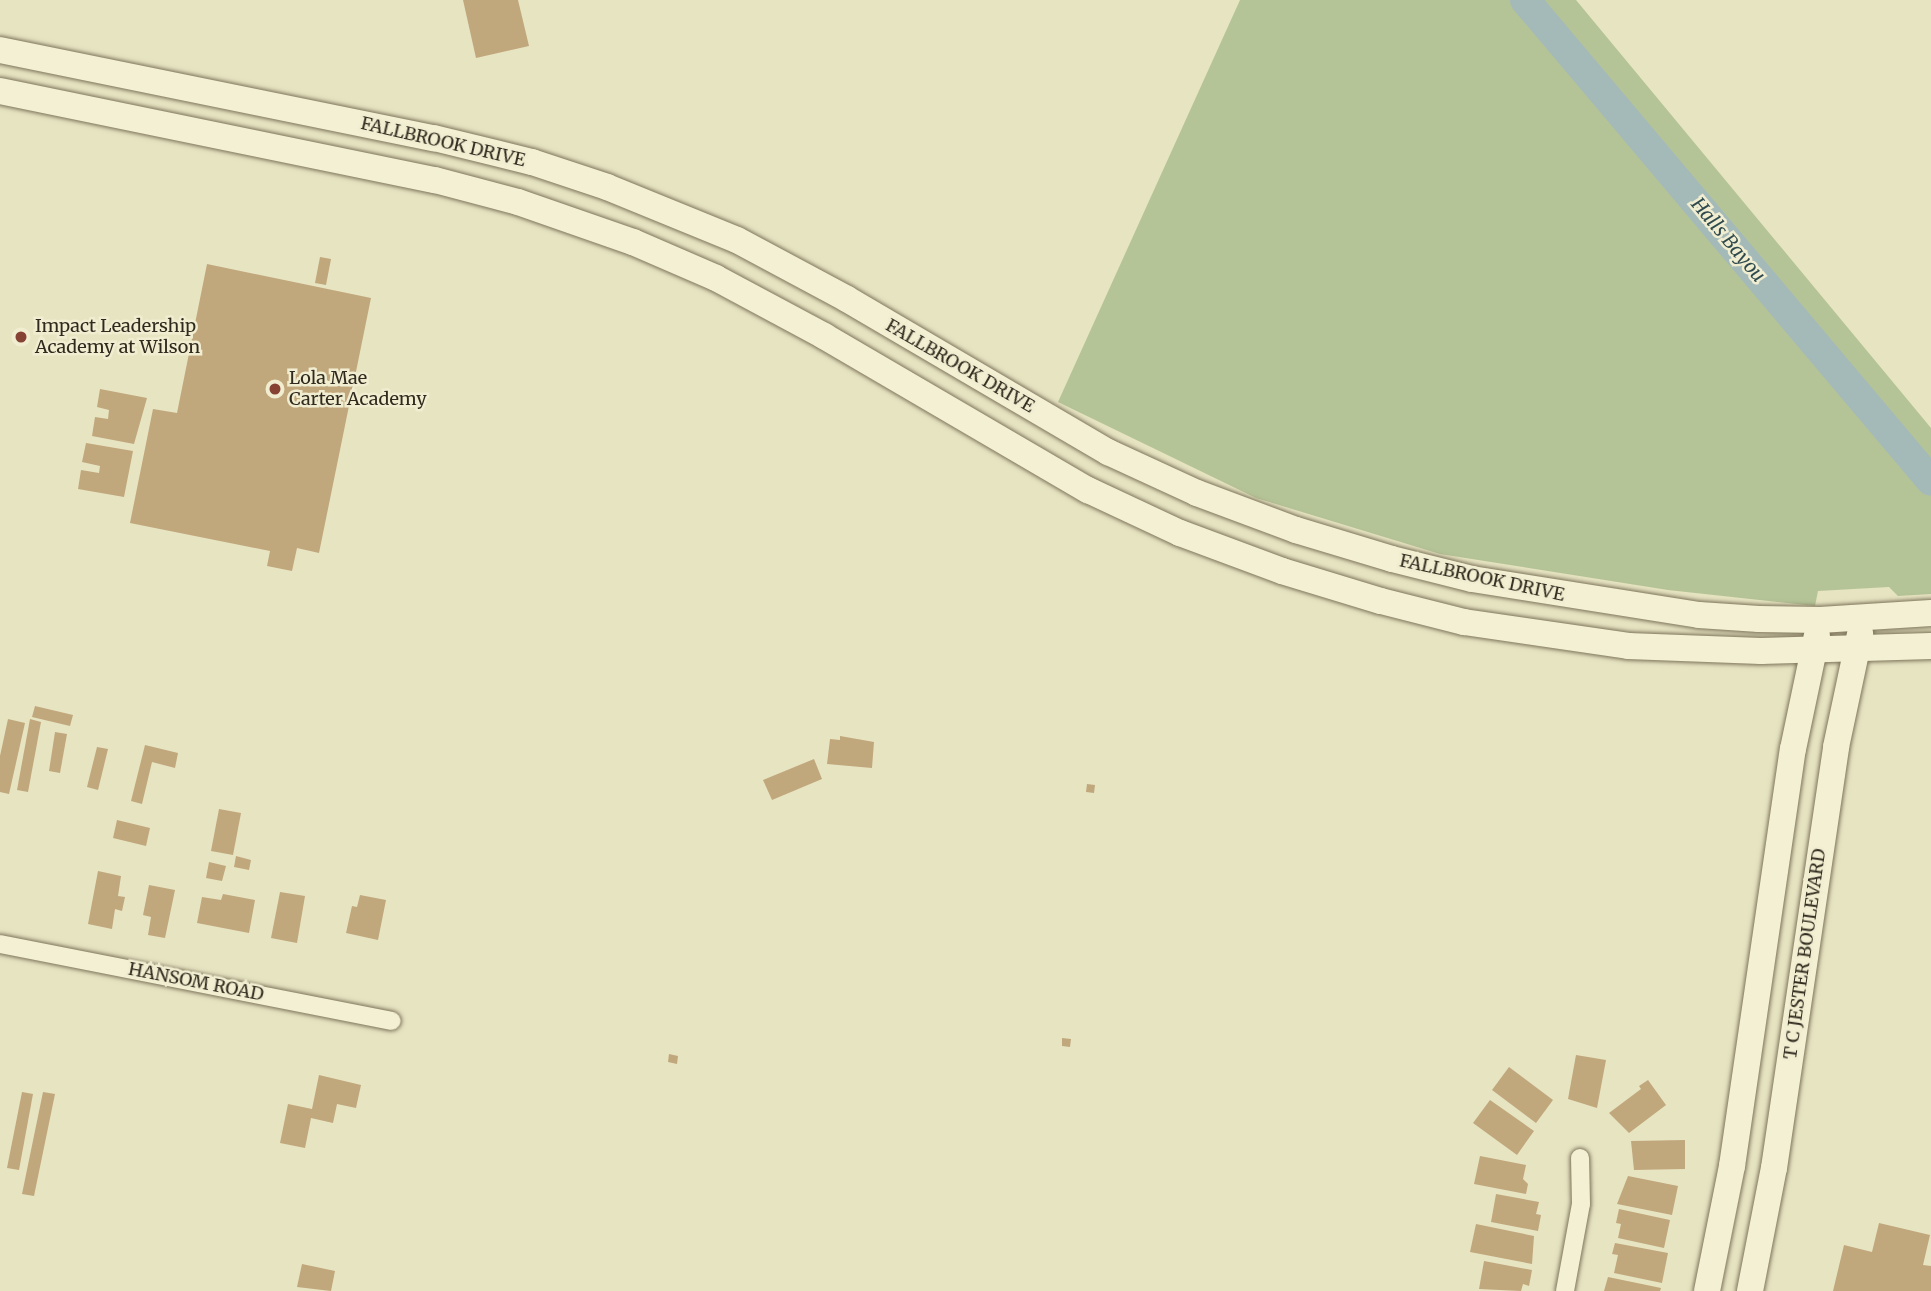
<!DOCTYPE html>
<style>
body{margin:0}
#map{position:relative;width:1931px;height:1291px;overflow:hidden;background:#e7e4c2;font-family:Merriweather,serif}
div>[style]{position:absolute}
.green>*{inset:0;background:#b5c497}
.river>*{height:30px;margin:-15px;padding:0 15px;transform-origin:15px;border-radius:15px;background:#a4bab8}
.building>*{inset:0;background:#c1a77c}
.roads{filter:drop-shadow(0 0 2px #7f755b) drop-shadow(0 0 2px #7f755b)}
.street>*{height:18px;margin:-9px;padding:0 9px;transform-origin:9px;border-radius:9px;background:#f3f0d4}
.secondary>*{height:26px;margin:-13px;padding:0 13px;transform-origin:13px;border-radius:13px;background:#f3f0d4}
.dots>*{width:19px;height:19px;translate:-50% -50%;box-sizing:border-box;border:4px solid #f0edd0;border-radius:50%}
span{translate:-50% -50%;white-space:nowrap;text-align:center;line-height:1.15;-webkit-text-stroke:5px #f0edd0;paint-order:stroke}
.street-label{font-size:18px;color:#302a1e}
.poi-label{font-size:18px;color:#302a1e}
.left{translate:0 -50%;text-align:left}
.water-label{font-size:19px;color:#2f4a4e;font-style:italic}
</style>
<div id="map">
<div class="green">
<div style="clip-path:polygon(1240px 0,1576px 0,1931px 428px,1931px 594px,1898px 596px,1889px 587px,1818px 591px,1815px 606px,1668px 590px,1440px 554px,1256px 498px,1058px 402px)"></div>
</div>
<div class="river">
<div style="left:1525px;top:0;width:629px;rotate:49.83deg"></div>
</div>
<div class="building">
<div style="clip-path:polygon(463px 0,518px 0,529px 46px,476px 58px)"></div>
<div style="clip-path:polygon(320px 257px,331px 259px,326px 285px,315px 283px)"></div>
<div style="clip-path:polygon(207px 264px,371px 298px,319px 553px,297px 548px,292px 571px,267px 566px,270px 551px,130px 523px,153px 409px,177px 413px)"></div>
<div style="clip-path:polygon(100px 389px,147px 398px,134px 444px,92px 436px,95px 417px,108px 419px,109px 410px,97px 407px)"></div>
<div style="clip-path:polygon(86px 443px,133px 451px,124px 497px,78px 489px,81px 470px,99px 473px,100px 466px,82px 462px)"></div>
<div style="clip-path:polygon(35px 706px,73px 715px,70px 726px,32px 717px)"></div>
<div style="clip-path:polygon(8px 719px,25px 723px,9px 794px,0 792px,0 756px)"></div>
<div style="clip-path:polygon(30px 719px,41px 722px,28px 792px,17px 790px)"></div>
<div style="clip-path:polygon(55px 732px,67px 734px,60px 773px,49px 771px)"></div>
<div style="clip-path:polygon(840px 736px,874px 742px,872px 768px,827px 764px,830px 739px,840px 740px)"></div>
<div style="clip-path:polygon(145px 745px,178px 753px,175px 768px,152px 762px,142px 804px,131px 801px)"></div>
<div style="clip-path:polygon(97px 747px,108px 749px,98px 790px,87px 787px)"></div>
<div style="clip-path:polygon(814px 759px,822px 779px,772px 800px,763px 780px)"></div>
<div style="clip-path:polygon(1087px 784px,1095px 785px,1094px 793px,1086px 792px)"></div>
<div style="clip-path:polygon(219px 809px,241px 813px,233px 855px,211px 851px)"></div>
<div style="clip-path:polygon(117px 820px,150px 828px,146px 846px,113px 838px)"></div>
<div style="clip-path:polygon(236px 856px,251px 860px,249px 870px,234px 867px)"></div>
<div style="clip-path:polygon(209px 862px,226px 866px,222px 881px,206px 878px)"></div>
<div style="clip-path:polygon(98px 871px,121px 876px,118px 896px,125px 897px,122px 911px,115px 909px,112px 929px,88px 924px)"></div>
<div style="clip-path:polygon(149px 885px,175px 890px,165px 938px,148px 935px,151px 917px,143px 915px)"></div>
<div style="clip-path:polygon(280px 892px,305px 896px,297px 943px,271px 938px)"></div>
<div style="clip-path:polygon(223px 894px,255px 900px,249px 933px,197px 923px,202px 897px,221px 900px)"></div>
<div style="clip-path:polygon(360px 895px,386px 900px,378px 940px,346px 933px,352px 906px,357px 907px)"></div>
<div style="clip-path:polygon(1062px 1038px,1071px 1039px,1070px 1047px,1062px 1046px)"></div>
<div style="clip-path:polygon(669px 1054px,678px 1056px,677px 1064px,668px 1062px)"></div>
<div style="clip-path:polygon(1576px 1055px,1606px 1060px,1597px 1108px,1568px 1099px)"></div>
<div style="clip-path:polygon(1509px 1067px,1553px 1100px,1536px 1123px,1492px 1090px)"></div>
<div style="clip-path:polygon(319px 1075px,361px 1085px,356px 1108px,337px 1104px,333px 1123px,311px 1118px,305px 1148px,280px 1143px,288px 1104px,312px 1109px)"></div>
<div style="clip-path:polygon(1648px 1080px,1666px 1105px,1629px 1133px,1609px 1113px,1641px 1089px,1639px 1086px)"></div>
<div style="clip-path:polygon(22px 1092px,33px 1094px,19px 1170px,7px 1168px)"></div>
<div style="clip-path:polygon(43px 1092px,55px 1094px,34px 1196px,22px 1194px)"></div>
<div style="clip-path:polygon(1490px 1100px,1534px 1131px,1517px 1155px,1473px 1123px)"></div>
<div style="clip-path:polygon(1685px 1140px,1685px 1169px,1634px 1170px,1631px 1141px)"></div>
<div style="clip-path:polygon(1480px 1156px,1526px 1165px,1523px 1179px,1528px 1184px,1526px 1194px,1474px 1184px)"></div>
<div style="clip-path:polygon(1628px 1176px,1678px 1186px,1672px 1215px,1617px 1204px)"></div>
<div style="clip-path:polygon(1496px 1194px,1539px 1202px,1536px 1214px,1541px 1215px,1538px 1231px,1491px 1222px)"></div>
<div style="clip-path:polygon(1619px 1209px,1670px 1220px,1664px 1248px,1618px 1238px,1621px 1224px,1616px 1223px)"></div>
<div style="clip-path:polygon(1879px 1223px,1930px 1235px,1923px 1265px,1931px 1266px,1931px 1291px,1833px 1291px,1844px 1245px,1872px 1252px)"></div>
<div style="clip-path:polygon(1476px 1224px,1534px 1236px,1532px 1264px,1470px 1252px)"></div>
<div style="clip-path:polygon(1615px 1243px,1668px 1253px,1662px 1283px,1614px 1273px,1618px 1255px,1612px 1254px)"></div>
<div style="clip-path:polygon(1484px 1261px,1532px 1270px,1529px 1286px,1523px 1284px,1521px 1291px,1479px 1289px)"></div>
<div style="clip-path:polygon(302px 1264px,335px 1271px,331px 1291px,297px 1287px)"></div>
<div style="clip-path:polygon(1608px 1277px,1661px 1288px,1660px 1291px,1604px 1291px)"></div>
</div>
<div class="roads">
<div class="street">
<div style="left:0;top:944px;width:399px;rotate:11.1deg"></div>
<div style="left:1565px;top:1291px;width:88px;rotate:-79.6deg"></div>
<div style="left:1581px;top:1204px;width:46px;rotate:-91.2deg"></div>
</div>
<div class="secondary">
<div style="left:0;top:50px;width:443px;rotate:11.5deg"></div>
<div style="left:434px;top:138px;width:101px;rotate:13.8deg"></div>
<div style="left:532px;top:162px;width:79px;rotate:18.4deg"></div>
<div style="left:607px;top:187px;width:140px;rotate:22.2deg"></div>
<div style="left:737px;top:240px;width:125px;rotate:28.2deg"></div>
<div style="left:847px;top:299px;width:303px;rotate:30.4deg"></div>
<div style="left:1108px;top:452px;width:98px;rotate:24.7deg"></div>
<div style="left:1197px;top:493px;width:106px;rotate:20.5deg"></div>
<div style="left:1296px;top:530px;width:100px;rotate:16.8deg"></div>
<div style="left:1392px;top:559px;width:82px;rotate:14deg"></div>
<div style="left:1472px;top:579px;width:230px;rotate:9deg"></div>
<div style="left:1699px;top:615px;width:60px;rotate:3.8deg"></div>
<div style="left:1759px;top:619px;width:61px;rotate:0.9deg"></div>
<div style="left:1820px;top:620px;width:111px;rotate:-3.6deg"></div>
<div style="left:0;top:91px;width:444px;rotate:11.6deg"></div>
<div style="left:435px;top:180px;width:86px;rotate:14.8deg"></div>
<div style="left:518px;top:202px;width:122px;rotate:19.2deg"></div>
<div style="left:633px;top:242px;width:90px;rotate:23.4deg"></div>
<div style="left:716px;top:278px;width:123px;rotate:28.2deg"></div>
<div style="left:824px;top:336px;width:306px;rotate:30.3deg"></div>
<div style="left:1088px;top:490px;width:102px;rotate:25.1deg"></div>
<div style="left:1180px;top:533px;width:109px;rotate:20.4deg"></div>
<div style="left:1282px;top:571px;width:103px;rotate:16.9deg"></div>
<div style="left:1381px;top:601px;width:86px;rotate:14.2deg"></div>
<div style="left:1464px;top:622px;width:166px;rotate:8.3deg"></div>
<div style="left:1628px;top:646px;width:133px;rotate:2.2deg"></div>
<div style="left:1761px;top:651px;width:170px;rotate:-1.7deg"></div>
<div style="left:1707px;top:1291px;width:127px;rotate:-78.7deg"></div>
<div style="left:1732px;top:1166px;width:421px;rotate:-81.7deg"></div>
<div style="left:1793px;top:749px;width:116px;rotate:-78.1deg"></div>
<div style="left:1750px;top:1291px;width:125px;rotate:-79deg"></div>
<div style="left:1774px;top:1168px;width:426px;rotate:-81.6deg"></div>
<div style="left:1836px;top:747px;width:116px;rotate:-78deg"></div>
</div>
</div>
<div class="dots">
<div style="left:21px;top:337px;background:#864333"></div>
<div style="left:275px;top:389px;background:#864333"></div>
</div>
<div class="street-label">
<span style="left:443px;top:142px;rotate:13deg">FALLBROOK DRIVE</span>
<span style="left:960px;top:366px;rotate:30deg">FALLBROOK DRIVE</span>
<span style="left:1482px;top:578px;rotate:12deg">FALLBROOK DRIVE</span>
<span style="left:1805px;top:954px;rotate:-82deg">T C JESTER BOULEVARD</span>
<span style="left:196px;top:982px;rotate:11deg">HANSOM ROAD</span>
</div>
<div class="poi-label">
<span class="left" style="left:35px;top:337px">Impact Leadership<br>Academy at Wilson</span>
<span class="left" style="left:289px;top:389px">Lola Mae<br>Carter Academy</span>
</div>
<div class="water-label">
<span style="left:1728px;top:240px;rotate:50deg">Halls Bayou</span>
</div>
</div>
